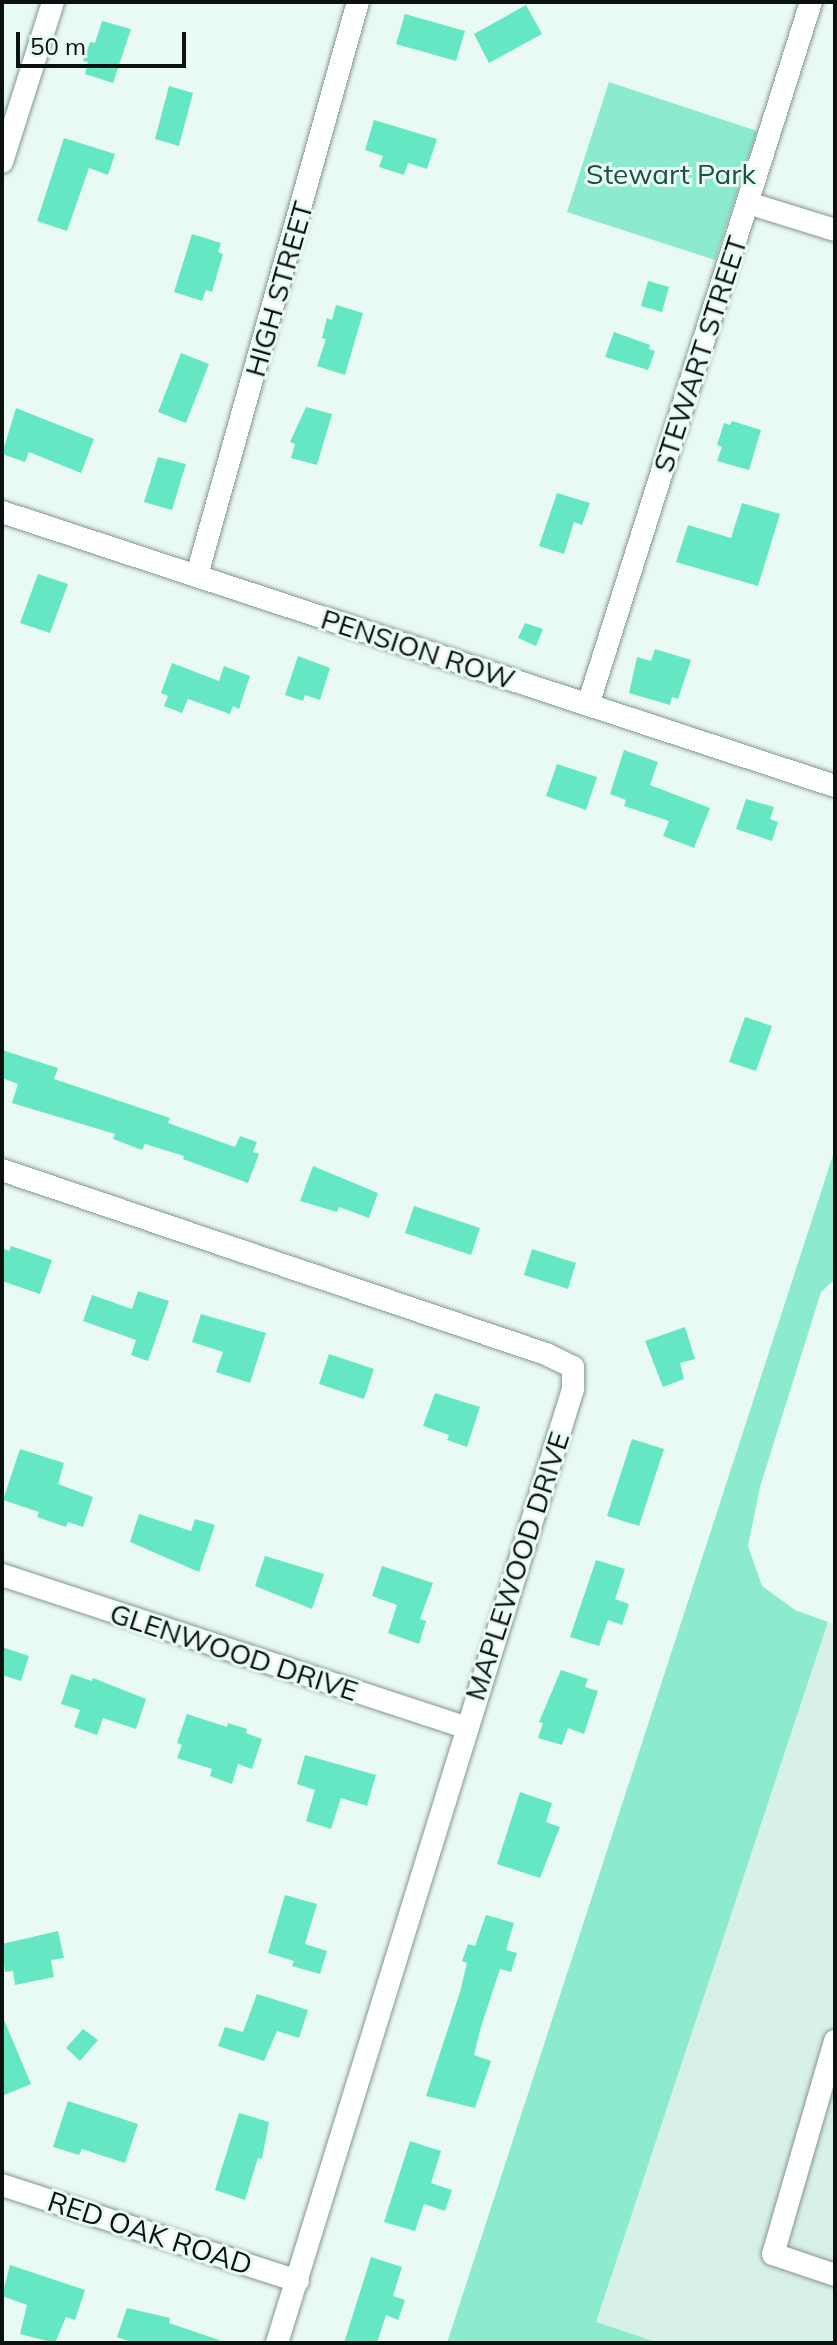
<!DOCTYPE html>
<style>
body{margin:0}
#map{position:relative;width:837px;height:2345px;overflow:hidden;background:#e9faf4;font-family:Mulish,sans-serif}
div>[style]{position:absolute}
.built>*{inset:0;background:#d7f1e8}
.green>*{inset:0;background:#8cebcf}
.building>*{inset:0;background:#66e7c4}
.roads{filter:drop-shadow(0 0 2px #869690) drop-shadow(0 0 2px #869690)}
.minor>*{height:22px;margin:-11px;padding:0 11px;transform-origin:11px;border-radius:11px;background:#fff}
span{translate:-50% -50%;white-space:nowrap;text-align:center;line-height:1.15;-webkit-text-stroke:6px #e9faf4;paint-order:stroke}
.park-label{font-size:28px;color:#1b5143}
.street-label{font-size:28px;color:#0b110f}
.frame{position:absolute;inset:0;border:4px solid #0b110f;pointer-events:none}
.scale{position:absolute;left:16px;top:32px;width:170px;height:36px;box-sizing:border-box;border:4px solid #0b110f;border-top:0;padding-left:10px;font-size:24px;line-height:28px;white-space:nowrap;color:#0b110f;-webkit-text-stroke:6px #e9faf4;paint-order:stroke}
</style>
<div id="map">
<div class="built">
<div style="clip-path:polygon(828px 1622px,835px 1624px,835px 2343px,659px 2343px,595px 2322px)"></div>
</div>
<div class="green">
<div style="clip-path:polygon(609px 82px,757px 131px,715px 260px,567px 212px)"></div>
<div style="clip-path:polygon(835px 1149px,835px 1279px,821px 1292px,760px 1487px,748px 1546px,762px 1586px,795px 1610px,828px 1622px,596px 2322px,659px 2343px,447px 2343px)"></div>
</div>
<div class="building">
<div style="clip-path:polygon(526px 5px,542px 34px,489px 63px,474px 34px)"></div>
<div style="clip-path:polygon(405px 14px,465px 31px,456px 61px,396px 44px)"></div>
<div style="clip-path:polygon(102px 21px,131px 29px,113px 83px,85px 74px,88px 62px,83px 61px,90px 42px,95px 43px)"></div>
<div style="clip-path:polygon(169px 86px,193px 93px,179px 146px,155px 139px)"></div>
<div style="clip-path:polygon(374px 120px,437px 139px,427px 169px,408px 163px,404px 175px,379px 167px,383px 156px,365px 150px)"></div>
<div style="clip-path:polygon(64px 138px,115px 154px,108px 175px,89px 168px,67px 231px,37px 221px)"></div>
<div style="clip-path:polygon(192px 234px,221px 243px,218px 252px,223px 254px,212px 292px,206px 290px,202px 301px,174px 292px)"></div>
<div style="clip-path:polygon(648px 281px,669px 287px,662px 312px,641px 306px)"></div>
<div style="clip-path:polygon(336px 305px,363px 313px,345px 375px,317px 366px,326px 339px,322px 338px,327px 318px,332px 320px)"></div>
<div style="clip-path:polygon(614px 332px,650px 345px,649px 349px,655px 351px,648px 370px,605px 357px)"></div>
<div style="clip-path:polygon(181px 353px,209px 364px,186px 423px,158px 412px)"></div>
<div style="clip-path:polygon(306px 407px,332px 414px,317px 465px,291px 458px,295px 444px,290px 442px)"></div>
<div style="clip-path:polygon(16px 408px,94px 439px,81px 473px,29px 452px,25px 462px,2px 454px)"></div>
<div style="clip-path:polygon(732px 421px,761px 430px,749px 470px,717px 461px,722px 447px,717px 445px,724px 423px,730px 425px)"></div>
<div style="clip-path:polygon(158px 457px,186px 464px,172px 510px,144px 502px)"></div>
<div style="clip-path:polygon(557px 493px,590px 503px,582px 525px,574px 522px,564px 554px,539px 546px)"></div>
<div style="clip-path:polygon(742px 503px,780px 514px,758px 586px,676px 562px,688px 525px,731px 538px)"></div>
<div style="clip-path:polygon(38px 574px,68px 584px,50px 633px,20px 623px)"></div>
<div style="clip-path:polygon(525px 623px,543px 629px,536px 646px,518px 638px)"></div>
<div style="clip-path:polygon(655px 649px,691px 660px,678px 699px,672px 697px,670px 705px,629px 693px,637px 657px,651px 661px)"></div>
<div style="clip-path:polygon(298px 656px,330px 668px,320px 700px,305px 695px,303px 701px,285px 695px)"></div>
<div style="clip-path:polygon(172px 663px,219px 681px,224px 666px,250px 676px,239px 709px,233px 706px,230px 714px,188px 699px,182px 713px,164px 706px,168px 696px,161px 693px)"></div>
<div style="clip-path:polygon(624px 750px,658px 762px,650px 785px,710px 808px,694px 848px,663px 836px,669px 821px,624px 806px,626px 800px,610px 794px)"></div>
<div style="clip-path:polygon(557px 764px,597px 777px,586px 810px,546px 796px)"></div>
<div style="clip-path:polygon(746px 799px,774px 807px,770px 819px,778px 822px,772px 841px,736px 829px)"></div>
<div style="clip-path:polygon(745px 1017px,772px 1026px,756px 1071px,729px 1062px)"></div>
<div style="clip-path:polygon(2px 1050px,58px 1068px,54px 1079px,170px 1118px,168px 1123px,235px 1147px,240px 1136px,257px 1142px,253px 1152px,259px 1154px,248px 1183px,183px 1159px,184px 1156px,145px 1144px,142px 1150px,113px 1139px,115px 1134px,12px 1103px,18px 1084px,2px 1078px)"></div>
<div style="clip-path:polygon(313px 1166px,378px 1193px,369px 1218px,339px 1207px,337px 1212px,300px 1201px)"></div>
<div style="clip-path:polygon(414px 1206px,480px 1228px,471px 1255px,405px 1233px)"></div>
<div style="clip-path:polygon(11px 1246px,52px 1260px,40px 1294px,2px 1281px,2px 1248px,9px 1251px)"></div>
<div style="clip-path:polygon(532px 1249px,576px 1263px,568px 1289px,524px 1275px)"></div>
<div style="clip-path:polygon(138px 1291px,169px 1301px,148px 1361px,131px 1355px,136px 1340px,83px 1321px,92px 1295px,132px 1309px)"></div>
<div style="clip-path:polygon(201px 1314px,266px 1333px,250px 1383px,216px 1372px,223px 1352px,192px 1342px)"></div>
<div style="clip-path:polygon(685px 1327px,695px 1359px,680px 1363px,684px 1379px,663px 1387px,645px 1341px)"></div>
<div style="clip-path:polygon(329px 1354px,374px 1369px,364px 1399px,319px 1384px)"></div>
<div style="clip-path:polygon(435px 1393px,480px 1407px,467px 1447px,447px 1440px,449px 1435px,423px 1426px)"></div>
<div style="clip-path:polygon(632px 1439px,664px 1449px,639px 1526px,607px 1516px)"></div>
<div style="clip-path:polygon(20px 1449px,64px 1463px,58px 1484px,93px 1497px,83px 1527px,68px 1522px,66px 1527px,37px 1517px,39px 1512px,3px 1500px)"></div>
<div style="clip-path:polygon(139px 1514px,191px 1531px,195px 1519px,215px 1525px,199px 1572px,130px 1542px)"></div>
<div style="clip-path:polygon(265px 1556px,324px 1574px,312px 1609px,255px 1586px)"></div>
<div style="clip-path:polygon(596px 1560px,625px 1569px,615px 1599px,629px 1604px,622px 1625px,608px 1620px,599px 1646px,570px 1637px)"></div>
<div style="clip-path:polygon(382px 1566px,433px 1583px,420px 1619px,426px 1621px,419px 1644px,388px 1633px,397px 1605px,372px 1596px)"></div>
<div style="clip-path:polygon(2px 1647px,29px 1656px,21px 1681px,2px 1675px)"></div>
<div style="clip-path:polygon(561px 1670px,588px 1679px,585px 1687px,598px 1691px,584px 1734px,568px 1728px,562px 1745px,538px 1738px,543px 1723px,539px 1722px)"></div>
<div style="clip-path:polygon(71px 1674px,92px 1681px,93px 1678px,146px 1699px,136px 1729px,103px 1718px,97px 1735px,74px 1727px,80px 1710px,61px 1704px)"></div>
<div style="clip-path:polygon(187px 1714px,227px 1727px,228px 1723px,247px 1729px,246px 1733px,262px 1739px,252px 1769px,238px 1764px,232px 1784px,210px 1776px,212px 1769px,177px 1758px,182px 1745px,177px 1743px)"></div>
<div style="clip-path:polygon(305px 1755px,376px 1775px,367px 1806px,341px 1798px,331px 1829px,306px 1821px,315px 1790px,297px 1784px)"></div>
<div style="clip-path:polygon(520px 1792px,552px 1803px,546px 1822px,560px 1827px,540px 1878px,497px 1864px)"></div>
<div style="clip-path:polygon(285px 1895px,317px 1904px,305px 1944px,327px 1951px,320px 1974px,292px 1966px,294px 1961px,268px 1953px)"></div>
<div style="clip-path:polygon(486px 1915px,514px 1923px,506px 1950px,517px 1953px,511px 1972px,500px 1969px,481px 2027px,474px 2055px,491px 2061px,475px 2108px,426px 2096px,460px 1992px,467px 1963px,462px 1961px,468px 1944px,475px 1946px)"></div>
<div style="clip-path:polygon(58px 1931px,64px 1958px,51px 1960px,54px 1977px,15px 1985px,13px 1971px,5px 1972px,2px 1944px)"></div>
<div style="clip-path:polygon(257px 1994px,308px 2010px,299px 2038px,277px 2031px,264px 2061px,218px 2046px,225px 2027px,243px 2032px)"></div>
<div style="clip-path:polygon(2px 2015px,31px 2084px,2px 2096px)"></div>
<div style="clip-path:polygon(83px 2029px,98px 2040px,80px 2061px,66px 2048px)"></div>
<div style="clip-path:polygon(68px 2101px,138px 2124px,125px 2163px,82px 2149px,79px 2155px,53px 2147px)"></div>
<div style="clip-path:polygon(239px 2113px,269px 2122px,262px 2159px,258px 2158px,245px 2200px,215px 2190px)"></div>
<div style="clip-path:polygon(410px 2141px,441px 2151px,431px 2183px,452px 2190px,445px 2211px,424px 2204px,415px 2231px,384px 2222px)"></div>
<div style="clip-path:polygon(371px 2257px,402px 2267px,393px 2296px,405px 2300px,398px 2320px,386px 2315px,377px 2343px,344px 2343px)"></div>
<div style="clip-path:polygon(10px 2265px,85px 2290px,75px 2320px,66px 2317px,55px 2343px,20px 2334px,27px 2305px,2px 2296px)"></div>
<div style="clip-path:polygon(127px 2308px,170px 2318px,169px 2323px,219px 2340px,218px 2343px,134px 2343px,117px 2337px)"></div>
</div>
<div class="roads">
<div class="minor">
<div style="left:2px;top:162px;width:168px;rotate:-72.3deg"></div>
<div style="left:748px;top:203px;width:91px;rotate:17.2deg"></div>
<div style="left:2px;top:512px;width:877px;rotate:18.21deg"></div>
<div style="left:197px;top:575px;width:595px;rotate:-74.31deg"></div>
<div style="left:588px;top:705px;width:738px;rotate:-72.4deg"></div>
<div style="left:2px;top:1170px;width:574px;rotate:18.69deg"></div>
<div style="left:546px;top:1354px;width:30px;rotate:26deg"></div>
<div style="left:573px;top:1367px;width:22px;rotate:90deg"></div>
<div style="left:573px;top:1389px;width:999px;rotate:107.24deg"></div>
<div style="left:2px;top:1575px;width:489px;rotate:18.2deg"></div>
<div style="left:835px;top:2041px;width:222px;rotate:106.2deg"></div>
<div style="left:773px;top:2254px;width:65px;rotate:18.7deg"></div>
<div style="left:2px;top:2185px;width:311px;rotate:18deg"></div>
</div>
</div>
<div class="park-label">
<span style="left:671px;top:174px">Stewart Park</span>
</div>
<div class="street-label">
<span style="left:279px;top:289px;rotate:-74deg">HIGH STREET</span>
<span style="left:700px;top:354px;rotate:-72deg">STEWART STREET</span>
<span style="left:418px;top:649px;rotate:18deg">PENSION ROW</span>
<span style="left:517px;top:1566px;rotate:-72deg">MAPLEWOOD DRIVE</span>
<span style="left:234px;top:1652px;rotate:18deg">GLENWOOD DRIVE</span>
<span style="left:150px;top:2233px;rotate:18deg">RED OAK ROAD</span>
</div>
<div class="frame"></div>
<div class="scale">50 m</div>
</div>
